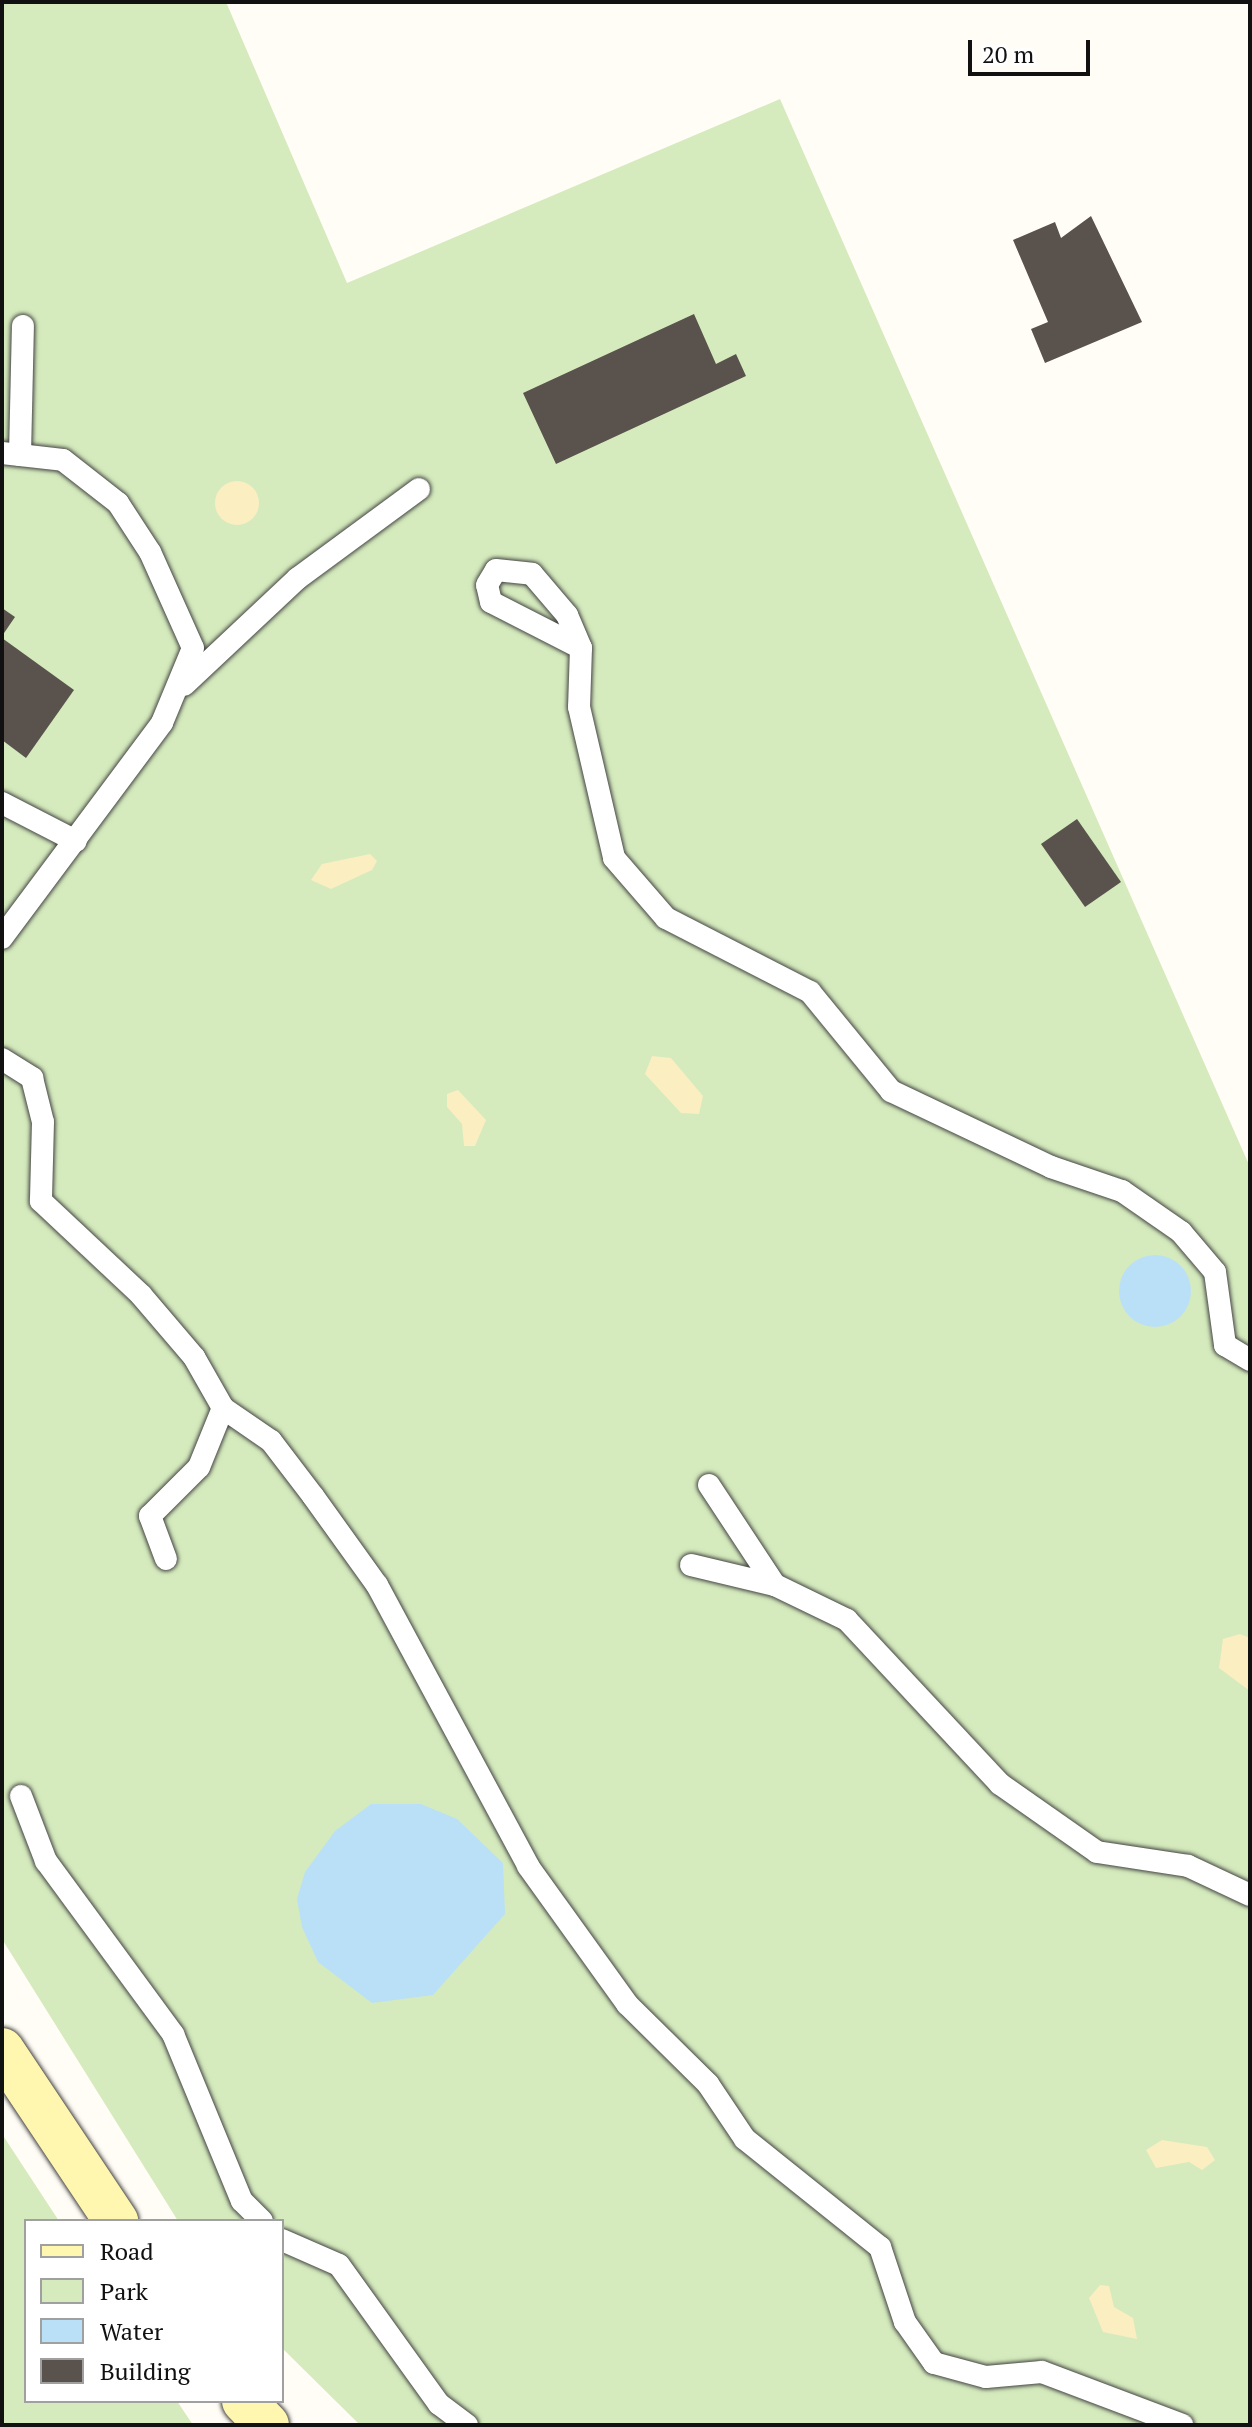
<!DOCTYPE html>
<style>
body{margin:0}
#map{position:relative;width:1252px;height:2427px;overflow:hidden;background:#fffdf5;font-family:"PT Serif",serif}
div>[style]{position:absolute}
.green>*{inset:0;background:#d5ebbd}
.sand>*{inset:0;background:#fbeec1}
.round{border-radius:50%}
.water>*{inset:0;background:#b9e0f7}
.building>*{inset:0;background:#5a524d}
.roads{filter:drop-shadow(0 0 2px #444) drop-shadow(0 0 2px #444)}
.lane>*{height:22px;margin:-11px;padding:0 11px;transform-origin:11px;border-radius:11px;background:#fff}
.secondary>*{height:44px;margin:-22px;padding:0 22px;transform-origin:22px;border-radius:22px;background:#fff6b0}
span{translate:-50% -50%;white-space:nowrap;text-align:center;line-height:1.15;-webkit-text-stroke:8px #fff;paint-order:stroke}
.frame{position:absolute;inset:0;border:4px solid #111;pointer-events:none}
.legend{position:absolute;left:24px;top:2219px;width:260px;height:184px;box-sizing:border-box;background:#fff;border:2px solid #a0a0a0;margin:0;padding:10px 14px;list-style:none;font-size:24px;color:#111}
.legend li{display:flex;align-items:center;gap:16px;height:40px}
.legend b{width:40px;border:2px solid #a0a0a0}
.scale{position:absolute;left:968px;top:40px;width:122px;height:36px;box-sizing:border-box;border:4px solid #111;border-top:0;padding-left:10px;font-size:24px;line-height:28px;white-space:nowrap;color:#111;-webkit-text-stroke:6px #fff;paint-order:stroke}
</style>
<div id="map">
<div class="green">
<div style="clip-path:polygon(2px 2px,226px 2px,347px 283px,780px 99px,1250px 1167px,1250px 2425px,360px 2425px,282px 2348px,282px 2221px,178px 2221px,2px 1939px)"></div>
<div style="clip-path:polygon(2px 2134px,59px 2221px,26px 2221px,26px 2401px,177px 2401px,193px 2425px,2px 2425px)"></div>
</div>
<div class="sand">
<div class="round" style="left:215px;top:481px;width:44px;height:44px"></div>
<div style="clip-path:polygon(370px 854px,377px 861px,372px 870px,331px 889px,311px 880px,322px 864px)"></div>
<div style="clip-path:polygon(652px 1056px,671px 1058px,703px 1096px,699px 1114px,681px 1113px,645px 1074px)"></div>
<div style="clip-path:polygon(458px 1090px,486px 1120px,475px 1146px,464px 1146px,462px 1124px,447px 1107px,447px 1094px)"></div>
<div style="clip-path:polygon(1240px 1634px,1250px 1638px,1250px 1691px,1219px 1668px,1223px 1639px)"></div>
<div style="clip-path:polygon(1162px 2140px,1207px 2147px,1215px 2160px,1202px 2170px,1189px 2162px,1156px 2168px,1146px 2150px)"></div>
<div style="clip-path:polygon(1100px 2285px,1109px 2286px,1114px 2307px,1133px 2318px,1137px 2339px,1103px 2332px,1089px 2298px)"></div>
</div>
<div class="water">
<div class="round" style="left:1119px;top:1255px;width:72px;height:72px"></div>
<div style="clip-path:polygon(371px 1804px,421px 1804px,457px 1819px,503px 1863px,505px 1914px,433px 1995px,372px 2003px,318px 1962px,302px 1927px,297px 1899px,305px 1872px,335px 1831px)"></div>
</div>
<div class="building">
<div style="clip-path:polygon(1091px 216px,1142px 322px,1045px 363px,1031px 329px,1048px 322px,1013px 240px,1055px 222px,1061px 238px)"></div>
<div style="clip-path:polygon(694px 314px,716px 364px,736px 354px,746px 376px,556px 464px,523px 393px)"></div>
<div style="clip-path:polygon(2px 608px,15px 617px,2px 636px)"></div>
<div style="clip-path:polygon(2px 638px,74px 690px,26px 758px,2px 740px)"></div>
<div style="clip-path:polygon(1077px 819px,1121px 882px,1085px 907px,1041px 844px)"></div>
</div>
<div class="roads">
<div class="lane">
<div style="left:2px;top:453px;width:61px;rotate:6.5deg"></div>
<div style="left:63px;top:460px;width:70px;rotate:38deg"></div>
<div style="left:118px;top:503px;width:59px;rotate:56.9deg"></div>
<div style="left:150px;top:552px;width:105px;rotate:65.9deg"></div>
<div style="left:193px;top:648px;width:81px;rotate:112.5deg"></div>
<div style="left:162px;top:723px;width:268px;rotate:126.7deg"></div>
<div style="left:20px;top:455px;width:129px;rotate:-88.7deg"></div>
<div style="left:496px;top:570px;width:36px;rotate:6deg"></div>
<div style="left:532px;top:574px;width:54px;rotate:49.5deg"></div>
<div style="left:567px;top:615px;width:36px;rotate:67deg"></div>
<div style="left:581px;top:648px;width:101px;rotate:-152.9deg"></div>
<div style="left:491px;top:602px;width:17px;rotate:-103deg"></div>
<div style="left:487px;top:585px;width:17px;rotate:-59deg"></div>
<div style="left:581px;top:648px;width:59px;rotate:91.9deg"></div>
<div style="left:579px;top:707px;width:155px;rotate:76.9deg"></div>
<div style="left:614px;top:858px;width:79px;rotate:49.1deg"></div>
<div style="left:666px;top:918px;width:162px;rotate:27.2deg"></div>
<div style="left:810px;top:992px;width:128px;rotate:50.7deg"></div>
<div style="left:891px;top:1091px;width:177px;rotate:25.4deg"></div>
<div style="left:1051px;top:1167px;width:75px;rotate:18.7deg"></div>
<div style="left:1122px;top:1191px;width:72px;rotate:34.8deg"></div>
<div style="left:1181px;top:1232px;width:52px;rotate:49.6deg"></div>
<div style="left:1215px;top:1272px;width:74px;rotate:82.2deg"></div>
<div style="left:1225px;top:1345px;width:29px;rotate:31deg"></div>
<div style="left:184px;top:685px;width:156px;rotate:-43.2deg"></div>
<div style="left:298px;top:578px;width:150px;rotate:-36.3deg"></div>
<div style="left:2px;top:803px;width:83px;rotate:27.2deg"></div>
<div style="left:2px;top:1059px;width:36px;rotate:32deg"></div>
<div style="left:32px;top:1078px;width:45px;rotate:76deg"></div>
<div style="left:43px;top:1122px;width:79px;rotate:91.5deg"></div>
<div style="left:41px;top:1201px;width:137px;rotate:43.2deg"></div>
<div style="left:141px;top:1295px;width:82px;rotate:49.5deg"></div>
<div style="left:194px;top:1357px;width:59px;rotate:60.4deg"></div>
<div style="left:223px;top:1408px;width:58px;rotate:34.5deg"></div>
<div style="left:271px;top:1441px;width:69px;rotate:52.6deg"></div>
<div style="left:313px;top:1496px;width:110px;rotate:54.3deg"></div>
<div style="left:377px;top:1585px;width:319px;rotate:61.7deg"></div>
<div style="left:528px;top:1866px;width:170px;rotate:54.3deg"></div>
<div style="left:627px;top:2004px;width:114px;rotate:44.6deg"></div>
<div style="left:708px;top:2084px;width:66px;rotate:56.1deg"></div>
<div style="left:745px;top:2139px;width:173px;rotate:38.7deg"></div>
<div style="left:880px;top:2247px;width:79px;rotate:71.6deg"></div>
<div style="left:905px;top:2322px;width:50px;rotate:54.7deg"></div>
<div style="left:934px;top:2363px;width:54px;rotate:15.1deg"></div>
<div style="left:986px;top:2377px;width:56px;rotate:-5.1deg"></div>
<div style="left:1042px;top:2372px;width:150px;rotate:20.7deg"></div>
<div style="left:709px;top:1485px;width:120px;rotate:56.6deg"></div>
<div style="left:775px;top:1585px;width:80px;rotate:25.9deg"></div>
<div style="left:847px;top:1620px;width:224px;rotate:47deg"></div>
<div style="left:1000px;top:1784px;width:118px;rotate:35deg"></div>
<div style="left:1097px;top:1852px;width:92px;rotate:8.7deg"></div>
<div style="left:1188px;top:1866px;width:68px;rotate:25.1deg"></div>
<div style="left:166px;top:1559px;width:46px;rotate:-110.4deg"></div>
<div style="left:150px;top:1516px;width:69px;rotate:-45deg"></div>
<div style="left:199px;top:1467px;width:64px;rotate:-67.9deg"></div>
<div style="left:691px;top:1565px;width:86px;rotate:13.4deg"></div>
<div style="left:21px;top:1796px;width:70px;rotate:69deg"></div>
<div style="left:46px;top:1861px;width:215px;rotate:53.7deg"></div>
<div style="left:173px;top:2034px;width:181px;rotate:67.6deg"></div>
<div style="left:242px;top:2201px;width:28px;rotate:45deg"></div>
<div style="left:282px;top:2240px;width:62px;rotate:23.7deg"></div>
<div style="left:339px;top:2265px;width:171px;rotate:54.3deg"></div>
<div style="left:439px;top:2404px;width:35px;rotate:37deg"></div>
</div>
<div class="secondary">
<div style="left:2px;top:2050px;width:206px;rotate:56.3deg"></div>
<div style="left:244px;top:2401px;width:33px;rotate:46deg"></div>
</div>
</div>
<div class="frame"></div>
<ul class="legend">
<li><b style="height:10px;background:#fff6b0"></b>Road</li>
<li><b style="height:22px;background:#d5ebbd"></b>Park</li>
<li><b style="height:22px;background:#b9e0f7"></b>Water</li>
<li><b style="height:22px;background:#5a524d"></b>Building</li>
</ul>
<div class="scale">20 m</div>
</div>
